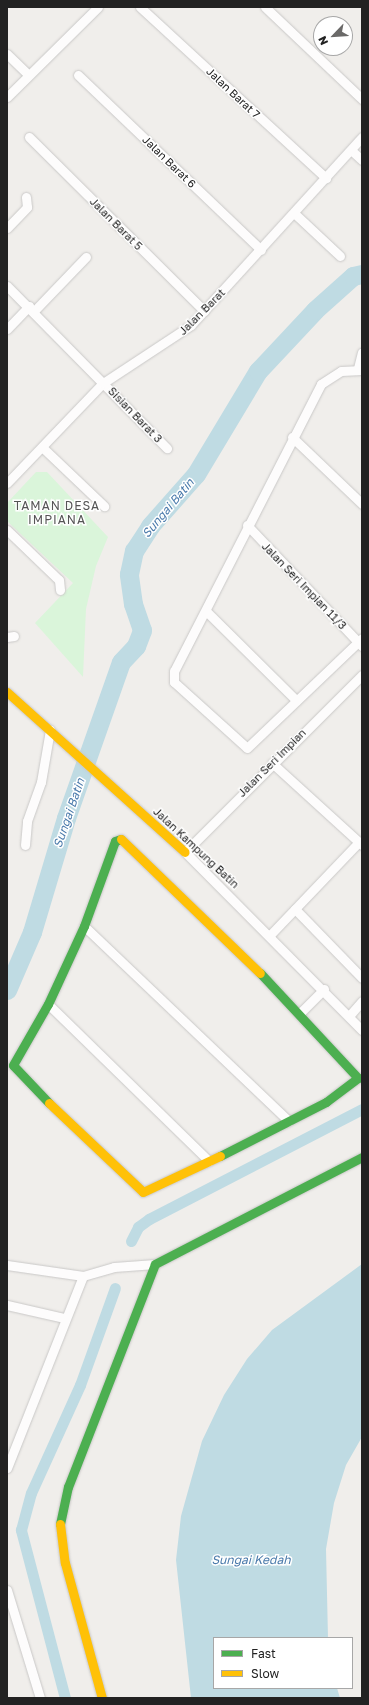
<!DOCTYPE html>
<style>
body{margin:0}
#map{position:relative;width:369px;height:1705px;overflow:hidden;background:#f0eeeb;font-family:"Golos Text",sans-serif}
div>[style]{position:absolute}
.park>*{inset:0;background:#daf5da}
.water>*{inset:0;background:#bfdbe3}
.canal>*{height:11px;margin:-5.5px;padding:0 5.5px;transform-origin:5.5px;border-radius:5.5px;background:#bfdbe3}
.river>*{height:19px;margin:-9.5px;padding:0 9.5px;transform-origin:9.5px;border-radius:9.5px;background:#bfdbe3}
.roads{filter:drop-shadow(0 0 1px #c9c8c7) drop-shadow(0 0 1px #c9c8c7)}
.street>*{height:9px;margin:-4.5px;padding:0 4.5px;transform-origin:4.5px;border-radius:4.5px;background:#fdfcfc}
.fast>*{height:9px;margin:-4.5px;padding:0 4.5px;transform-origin:4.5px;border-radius:4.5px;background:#4caf50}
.slow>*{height:9px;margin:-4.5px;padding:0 4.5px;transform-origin:4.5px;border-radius:4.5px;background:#ffc107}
span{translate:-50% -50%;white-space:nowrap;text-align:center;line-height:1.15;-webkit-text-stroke:3px #fff;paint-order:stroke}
.street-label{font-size:11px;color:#222}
.neighbourhood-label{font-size:12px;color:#555;letter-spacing:1px}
.water-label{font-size:12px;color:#4a7aab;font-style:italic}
.frame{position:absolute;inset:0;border:8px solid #222;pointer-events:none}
.legend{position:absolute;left:213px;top:1637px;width:140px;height:52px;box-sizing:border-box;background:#fff;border:1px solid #a7a7a7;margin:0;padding:5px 7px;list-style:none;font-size:12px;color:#222}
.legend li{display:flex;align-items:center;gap:8px;height:20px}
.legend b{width:20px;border:1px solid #a7a7a7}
.north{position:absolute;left:313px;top:16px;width:40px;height:40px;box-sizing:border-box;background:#fff;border:1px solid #a7a7a7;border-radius:50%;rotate:245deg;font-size:11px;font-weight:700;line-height:16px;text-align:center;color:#222}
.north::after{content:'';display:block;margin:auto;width:14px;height:18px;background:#6a6968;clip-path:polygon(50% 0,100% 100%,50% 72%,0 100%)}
</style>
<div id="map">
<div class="park">
<div style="clip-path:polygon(36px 472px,47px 472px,108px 537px,96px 566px,86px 609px,83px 677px,35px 623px,73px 583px,7px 521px,7px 503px)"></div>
</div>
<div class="water">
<div style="clip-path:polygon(362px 1264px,362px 1437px,346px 1465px,334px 1503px,326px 1549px,328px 1638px,214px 1638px,214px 1688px,337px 1688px,340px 1698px,191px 1698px,176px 1560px,181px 1516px,202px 1441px,224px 1395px,247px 1359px,272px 1330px)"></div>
</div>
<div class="canal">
<div style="left:131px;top:1241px;width:16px;rotate:-63deg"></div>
<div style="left:138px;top:1227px;width:14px;rotate:-36deg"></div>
<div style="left:149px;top:1219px;width:240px;rotate:-27.3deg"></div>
<div style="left:65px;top:1698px;width:174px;rotate:-104.7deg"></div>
<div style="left:21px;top:1530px;width:38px;rotate:-75deg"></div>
<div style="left:31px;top:1493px;width:119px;rotate:-65.6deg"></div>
<div style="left:80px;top:1385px;width:103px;rotate:-70.2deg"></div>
</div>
<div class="river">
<div style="left:7px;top:990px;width:63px;rotate:-66.7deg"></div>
<div style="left:32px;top:932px;width:119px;rotate:-73.4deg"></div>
<div style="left:66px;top:818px;width:165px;rotate:-70.6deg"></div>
<div style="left:121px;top:662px;width:22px;rotate:-47deg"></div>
<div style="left:136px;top:646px;width:17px;rotate:-69deg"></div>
<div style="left:142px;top:630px;width:28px;rotate:-109deg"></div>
<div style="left:133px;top:604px;width:30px;rotate:-98deg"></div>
<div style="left:129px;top:574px;width:24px;rotate:-78deg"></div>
<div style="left:134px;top:551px;width:30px;rotate:-57deg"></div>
<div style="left:150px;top:526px;width:69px;rotate:-48.5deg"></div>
<div style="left:196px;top:474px;width:120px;rotate:-59deg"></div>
<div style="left:258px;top:371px;width:83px;rotate:-46.9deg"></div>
<div style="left:315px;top:310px;width:51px;rotate:-41.8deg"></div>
<div style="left:353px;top:276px;width:9px;rotate:-13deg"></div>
</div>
<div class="roads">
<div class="street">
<div style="left:140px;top:7px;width:253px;rotate:42.6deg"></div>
<div style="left:265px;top:7px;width:134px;rotate:43.5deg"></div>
<div style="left:7px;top:54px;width:29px;rotate:44deg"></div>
<div style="left:78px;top:75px;width:253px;rotate:43.7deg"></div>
<div style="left:7px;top:97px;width:128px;rotate:-44.7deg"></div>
<div style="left:29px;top:137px;width:247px;rotate:44.8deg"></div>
<div style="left:351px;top:150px;width:15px;rotate:42deg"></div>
<div style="left:294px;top:213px;width:63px;rotate:43.1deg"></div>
<div style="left:7px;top:228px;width:29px;rotate:-46deg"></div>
<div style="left:27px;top:207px;width:10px;rotate:-96deg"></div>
<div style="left:7px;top:286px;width:228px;rotate:45.4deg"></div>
<div style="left:34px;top:311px;width:75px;rotate:-46.1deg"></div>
<div style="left:7px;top:329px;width:32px;rotate:-46deg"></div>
<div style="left:358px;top:368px;width:16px;rotate:-76deg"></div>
<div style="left:362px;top:370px;width:21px;rotate:177deg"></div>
<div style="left:341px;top:371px;width:24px;rotate:147deg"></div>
<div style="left:321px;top:384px;width:322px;rotate:117.1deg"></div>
<div style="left:174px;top:671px;width:11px;rotate:90deg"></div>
<div style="left:174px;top:682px;width:98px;rotate:42.1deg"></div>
<div style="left:247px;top:748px;width:159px;rotate:-43.7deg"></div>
<div style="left:292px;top:437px;width:97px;rotate:43.7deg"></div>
<div style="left:42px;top:447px;width:86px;rotate:43.6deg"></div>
<div style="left:7px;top:483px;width:139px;rotate:-46.2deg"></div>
<div style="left:103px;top:383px;width:105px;rotate:-33.4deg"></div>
<div style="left:191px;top:325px;width:254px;rotate:-47.7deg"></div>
<div style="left:247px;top:525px;width:167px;rotate:46.5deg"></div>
<div style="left:7px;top:530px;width:72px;rotate:43.9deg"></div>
<div style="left:59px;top:580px;width:10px;rotate:84deg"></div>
<div style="left:206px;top:611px;width:127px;rotate:44.7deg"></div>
<div style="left:7px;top:637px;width:7px;rotate:-8deg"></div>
<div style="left:362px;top:675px;width:250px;rotate:135deg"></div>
<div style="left:185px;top:852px;width:251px;rotate:45.2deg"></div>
<div style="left:272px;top:763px;width:122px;rotate:42.3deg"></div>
<div style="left:25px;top:845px;width:24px;rotate:-85deg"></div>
<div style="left:27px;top:821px;width:41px;rotate:-70.3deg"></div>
<div style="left:41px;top:782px;width:53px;rotate:-80.2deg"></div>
<div style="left:295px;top:909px;width:96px;rotate:45.8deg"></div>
<div style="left:84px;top:926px;width:283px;rotate:43.6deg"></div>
<div style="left:270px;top:935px;width:129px;rotate:-46.3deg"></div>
<div style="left:48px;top:1004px;width:225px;rotate:44.3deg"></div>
<div style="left:300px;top:1013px;width:34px;rotate:-45deg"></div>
<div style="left:349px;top:1016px;width:20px;rotate:-49deg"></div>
<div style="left:7px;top:1265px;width:77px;rotate:8.2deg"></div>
<div style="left:83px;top:1276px;width:32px;rotate:-16deg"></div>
<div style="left:114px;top:1267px;width:41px;rotate:-4.2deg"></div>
<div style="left:7px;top:1305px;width:58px;rotate:12.8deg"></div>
<div style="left:7px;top:1468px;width:206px;rotate:-68.4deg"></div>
<div style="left:7px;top:1590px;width:113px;rotate:73deg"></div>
</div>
<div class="fast">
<div style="left:49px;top:1103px;width:52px;rotate:-133.5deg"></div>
<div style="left:13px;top:1065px;width:70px;rotate:-60.2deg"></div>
<div style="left:48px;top:1004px;width:86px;rotate:-65.2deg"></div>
<div style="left:84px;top:926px;width:90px;rotate:-70deg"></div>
<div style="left:115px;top:841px;width:6px;rotate:-18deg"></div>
<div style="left:220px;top:1156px;width:119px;rotate:-27deg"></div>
<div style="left:326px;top:1102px;width:40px;rotate:-37deg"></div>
<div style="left:358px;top:1078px;width:144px;rotate:-133deg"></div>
<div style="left:60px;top:1524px;width:38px;rotate:-78deg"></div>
<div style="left:68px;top:1487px;width:239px;rotate:-68.7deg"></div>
<div style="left:155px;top:1264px;width:233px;rotate:-27.3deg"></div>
</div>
<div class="slow">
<div style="left:7px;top:692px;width:239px;rotate:42deg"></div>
<div style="left:121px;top:839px;width:193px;rotate:44deg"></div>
<div style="left:49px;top:1103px;width:129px;rotate:43.4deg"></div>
<div style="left:143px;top:1192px;width:85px;rotate:-25.1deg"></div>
<div style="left:60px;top:1524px;width:39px;rotate:83deg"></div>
<div style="left:65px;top:1563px;width:140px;rotate:74.7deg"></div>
</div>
</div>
<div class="street-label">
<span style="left:233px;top:93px;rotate:43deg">Jalan Barat 7</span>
<span style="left:169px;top:162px;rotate:44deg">Jalan Barat 6</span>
<span style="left:116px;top:224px;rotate:45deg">Jalan Barat 5</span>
<span style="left:202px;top:312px;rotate:-45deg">Jalan Barat</span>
<span style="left:135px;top:415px;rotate:46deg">Sisian Barat 3</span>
<span style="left:304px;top:586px;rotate:46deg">Jalan Seri Impian 11/3</span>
<span style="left:272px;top:763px;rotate:-45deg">Jalan Seri Impian</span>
<span style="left:196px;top:848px;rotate:43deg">Jalan Kampung Batin</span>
</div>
<div class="neighbourhood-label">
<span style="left:57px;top:513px">TAMAN DESA<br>IMPIANA</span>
</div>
<div class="water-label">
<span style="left:168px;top:508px;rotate:-50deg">Sungai Batin</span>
<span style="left:69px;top:813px;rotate:-71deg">Sungai Batin</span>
<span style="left:251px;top:1560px">Sungai Kedah</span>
</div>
<div class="frame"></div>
<ul class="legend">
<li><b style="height:5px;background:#4caf50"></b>Fast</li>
<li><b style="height:5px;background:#ffc107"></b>Slow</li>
</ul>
<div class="north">N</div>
</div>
